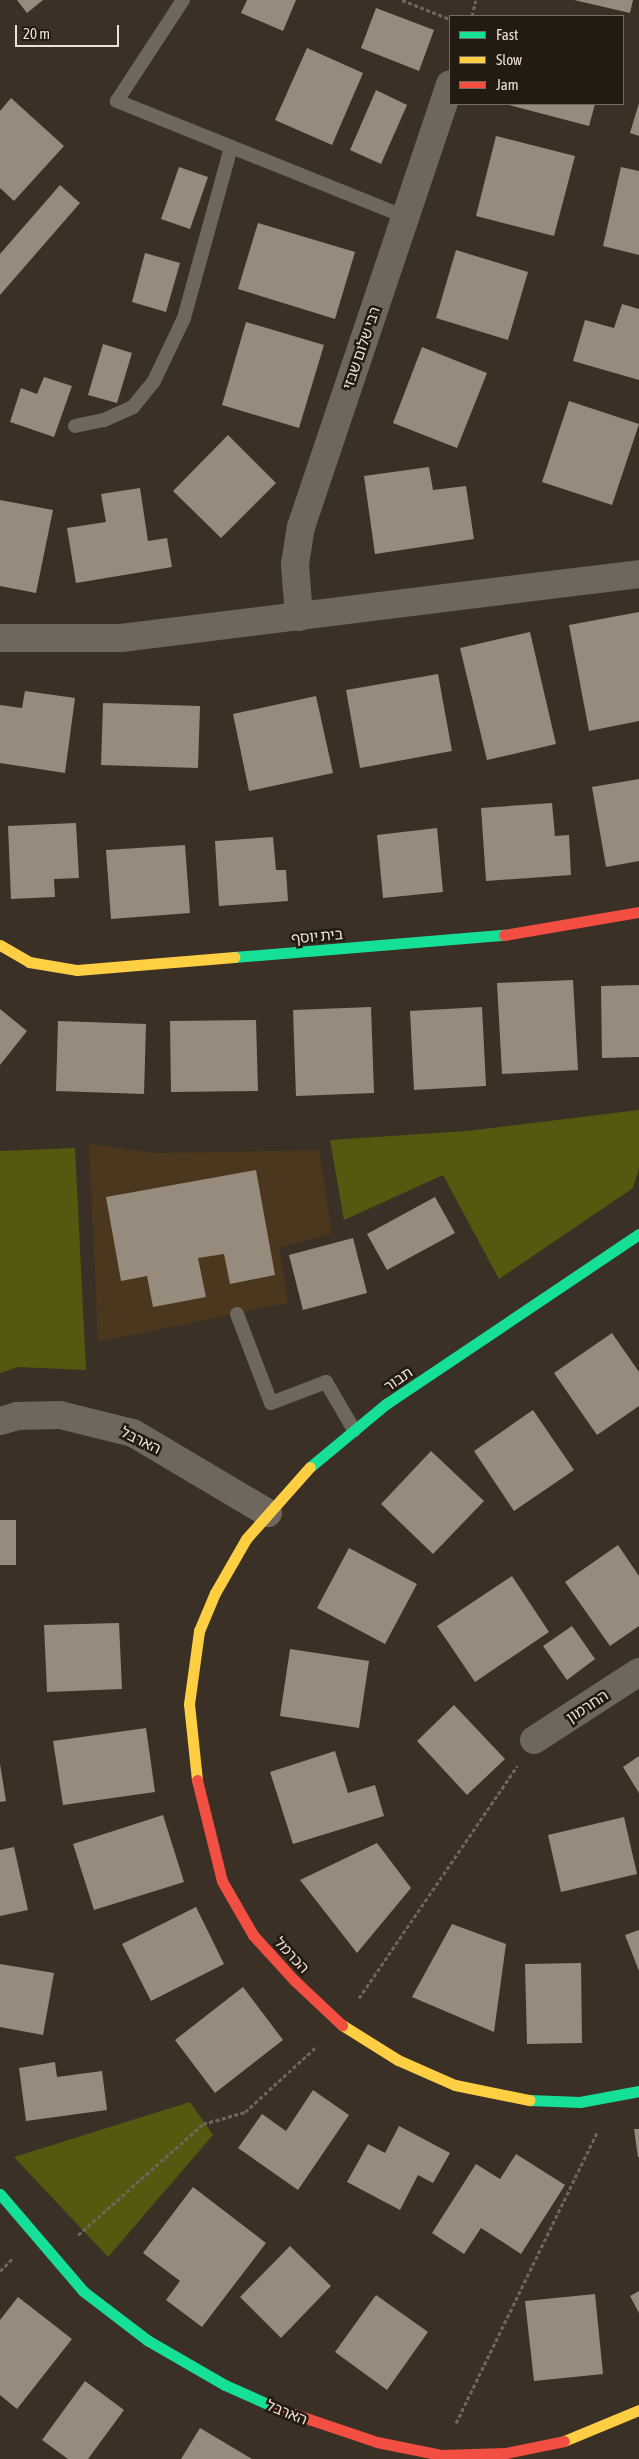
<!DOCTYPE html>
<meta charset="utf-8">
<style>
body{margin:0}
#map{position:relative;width:639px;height:2459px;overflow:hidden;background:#3b3025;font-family:"Asap Condensed","Noto Sans Hebrew",sans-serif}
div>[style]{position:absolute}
.built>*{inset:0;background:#4b361e}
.green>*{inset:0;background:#56580f}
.building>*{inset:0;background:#968b7d}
.path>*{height:3px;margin-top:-1.5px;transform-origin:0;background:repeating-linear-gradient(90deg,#6e665f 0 4px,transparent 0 6.5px)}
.lane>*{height:14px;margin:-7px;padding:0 7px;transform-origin:7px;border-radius:7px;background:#6f675e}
.street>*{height:28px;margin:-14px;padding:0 14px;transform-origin:14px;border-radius:14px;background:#6f675e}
.fast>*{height:11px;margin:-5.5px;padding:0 5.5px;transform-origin:5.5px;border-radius:5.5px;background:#16e098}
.slow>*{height:11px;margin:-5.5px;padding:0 5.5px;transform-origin:5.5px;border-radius:5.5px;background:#ffcf43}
.jam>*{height:11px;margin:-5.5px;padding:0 5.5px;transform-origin:5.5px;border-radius:5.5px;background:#f24e42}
span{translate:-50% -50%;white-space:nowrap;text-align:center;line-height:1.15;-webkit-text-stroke:5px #231a12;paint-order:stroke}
.street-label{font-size:15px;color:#eee2d6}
.legend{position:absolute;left:449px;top:15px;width:175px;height:90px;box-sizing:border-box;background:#231a12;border:1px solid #746a60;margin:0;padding:6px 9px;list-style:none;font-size:15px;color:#eee2d6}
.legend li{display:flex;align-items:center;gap:10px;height:25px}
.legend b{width:25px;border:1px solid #746a60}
.scale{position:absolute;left:15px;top:25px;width:104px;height:22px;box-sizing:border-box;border:2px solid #eee2d6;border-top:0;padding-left:6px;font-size:15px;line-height:18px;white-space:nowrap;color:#eee2d6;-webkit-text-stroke:4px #231a12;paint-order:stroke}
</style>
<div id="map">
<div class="built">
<div style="clip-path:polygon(89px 1144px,155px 1153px,319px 1150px,332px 1233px,279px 1248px,288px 1303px,98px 1342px)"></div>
</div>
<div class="green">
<div style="clip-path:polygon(639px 1110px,639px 1168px,633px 1188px,499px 1279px,443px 1175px,344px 1220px,330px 1140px,467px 1131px)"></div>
<div style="clip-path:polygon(75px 1148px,86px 1370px,18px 1367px,0 1373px,0 1151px)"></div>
<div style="clip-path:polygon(190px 2102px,213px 2135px,108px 2257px,14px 2157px)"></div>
</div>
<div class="building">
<div style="clip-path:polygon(17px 0,43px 0,27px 13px)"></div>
<div style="clip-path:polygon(247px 0,296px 0,283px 31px,241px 13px)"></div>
<div style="clip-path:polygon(574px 0,633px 0,630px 13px)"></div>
<div style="clip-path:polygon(376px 8px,434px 30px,419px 71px,361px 48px)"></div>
<div style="clip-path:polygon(307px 48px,363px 73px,332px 145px,275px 120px)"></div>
<div style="clip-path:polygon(376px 90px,407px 105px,381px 164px,350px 150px)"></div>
<div style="clip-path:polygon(11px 98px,64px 146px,14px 201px,0 188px,0 111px)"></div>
<div style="clip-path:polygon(639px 103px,639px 136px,630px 133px)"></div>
<div style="clip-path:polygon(505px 104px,595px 104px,589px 126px)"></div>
<div style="clip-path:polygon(496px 136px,575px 156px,554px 236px,476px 216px)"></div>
<div style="clip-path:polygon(179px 167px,208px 177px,190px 229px,161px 219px)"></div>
<div style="clip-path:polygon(621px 167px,639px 171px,639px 255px,603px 246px)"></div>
<div style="clip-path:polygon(60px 185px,80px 203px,0 295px,0 254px)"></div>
<div style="clip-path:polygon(258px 223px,355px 252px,335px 319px,238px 289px)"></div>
<div style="clip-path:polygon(456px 250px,528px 272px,508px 340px,436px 318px)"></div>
<div style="clip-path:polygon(145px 253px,180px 263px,166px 312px,132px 302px)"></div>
<div style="clip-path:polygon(622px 304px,639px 309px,639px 380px,573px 361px,585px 320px,614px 328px)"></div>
<div style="clip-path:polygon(246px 322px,324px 345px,299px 428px,222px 405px)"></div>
<div style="clip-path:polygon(103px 344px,132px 353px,117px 403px,88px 395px)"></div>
<div style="clip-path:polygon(422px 347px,487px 373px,457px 448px,393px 423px)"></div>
<div style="clip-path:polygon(44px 377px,72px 386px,54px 437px,10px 422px,21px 388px,37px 394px)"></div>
<div style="clip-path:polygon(569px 401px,639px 424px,612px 505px,542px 482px)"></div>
<div style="clip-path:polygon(228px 435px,276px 483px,221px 538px,173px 491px)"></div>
<div style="clip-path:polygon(429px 467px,433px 490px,466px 486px,474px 539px,375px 554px,364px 476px)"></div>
<div style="clip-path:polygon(140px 488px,148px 541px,167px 538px,172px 567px,76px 583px,67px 528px,106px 522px,101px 494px)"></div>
<div style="clip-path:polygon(0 500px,53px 510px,36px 593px,0 586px)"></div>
<div style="clip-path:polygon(639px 612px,639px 721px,589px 731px,569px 625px)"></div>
<div style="clip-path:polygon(530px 632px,556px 744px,487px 760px,460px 648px)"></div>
<div style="clip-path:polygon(438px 674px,452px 751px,360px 768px,346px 690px)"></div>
<div style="clip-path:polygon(25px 691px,75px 698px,65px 773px,0 763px,0 705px,22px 708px)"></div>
<div style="clip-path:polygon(316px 696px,333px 773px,249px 791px,233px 714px)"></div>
<div style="clip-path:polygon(103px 703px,200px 706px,198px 768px,101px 765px)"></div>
<div style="clip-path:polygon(639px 779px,639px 861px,606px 867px,592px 787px)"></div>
<div style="clip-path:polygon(552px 803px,555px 836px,569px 835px,571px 875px,486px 881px,481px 808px)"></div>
<div style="clip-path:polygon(76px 823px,79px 878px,54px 879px,55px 897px,11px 899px,8px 826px)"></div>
<div style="clip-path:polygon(437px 828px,443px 892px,383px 898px,377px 835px)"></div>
<div style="clip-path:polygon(273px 837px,276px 870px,286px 870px,288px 901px,219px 906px,215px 841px)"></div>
<div style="clip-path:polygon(185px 845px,190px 913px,111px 919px,106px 850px)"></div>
<div style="clip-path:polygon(573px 980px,578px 1070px,502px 1074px,497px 983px)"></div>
<div style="clip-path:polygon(639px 985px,639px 1057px,602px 1058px,601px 986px)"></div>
<div style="clip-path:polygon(371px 1007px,374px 1093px,296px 1096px,293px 1010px)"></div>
<div style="clip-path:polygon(482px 1007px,486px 1086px,414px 1090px,410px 1011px)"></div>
<div style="clip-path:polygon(0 1009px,27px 1031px,0 1065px)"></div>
<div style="clip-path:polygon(256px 1020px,258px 1091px,171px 1092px,170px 1021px)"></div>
<div style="clip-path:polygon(58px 1021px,146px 1024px,144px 1094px,56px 1091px)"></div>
<div style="clip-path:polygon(256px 1170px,275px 1275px,230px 1284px,224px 1254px,198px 1258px,206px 1297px,153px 1307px,147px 1276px,121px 1281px,106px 1197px)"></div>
<div style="clip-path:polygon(435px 1197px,455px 1233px,387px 1270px,367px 1234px)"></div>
<div style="clip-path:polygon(353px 1238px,367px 1293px,303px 1310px,289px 1255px)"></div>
<div style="clip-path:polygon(612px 1333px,639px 1372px,639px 1406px,597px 1435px,554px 1373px)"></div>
<div style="clip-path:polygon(533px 1410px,574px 1470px,514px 1511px,474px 1451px)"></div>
<div style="clip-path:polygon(431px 1451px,484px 1501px,433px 1554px,381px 1504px)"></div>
<div style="clip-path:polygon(0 1520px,16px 1520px,16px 1565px,0 1565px)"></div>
<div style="clip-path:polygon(618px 1545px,639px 1576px,639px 1626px,610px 1646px,565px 1582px)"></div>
<div style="clip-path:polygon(349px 1548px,417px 1584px,385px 1644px,317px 1608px)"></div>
<div style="clip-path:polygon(512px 1576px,549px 1632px,475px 1682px,437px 1626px)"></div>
<div style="clip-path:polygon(119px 1623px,122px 1689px,47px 1692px,44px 1625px)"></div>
<div style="clip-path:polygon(572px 1626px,595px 1659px,567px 1680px,543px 1646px)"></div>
<div style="clip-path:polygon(290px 1649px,369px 1661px,359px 1728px,280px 1716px)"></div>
<div style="clip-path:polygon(454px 1705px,505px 1759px,467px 1795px,417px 1741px)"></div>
<div style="clip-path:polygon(146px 1728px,155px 1792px,63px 1805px,53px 1741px)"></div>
<div style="clip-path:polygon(335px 1751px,348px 1793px,375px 1785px,384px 1816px,293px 1844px,270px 1772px)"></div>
<div style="clip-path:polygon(639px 1756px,639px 1793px,623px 1767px)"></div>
<div style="clip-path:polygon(0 1764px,6px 1801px,0 1802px)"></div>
<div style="clip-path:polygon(163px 1815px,184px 1882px,94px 1910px,73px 1844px)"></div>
<div style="clip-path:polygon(624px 1817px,637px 1874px,561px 1892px,548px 1835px)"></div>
<div style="clip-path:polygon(377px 1843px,411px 1888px,357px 1953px,300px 1880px)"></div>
<div style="clip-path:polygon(14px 1847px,28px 1910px,0 1916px,0 1850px)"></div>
<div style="clip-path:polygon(196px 1907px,224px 1964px,151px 2001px,122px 1944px)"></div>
<div style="clip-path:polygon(452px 1924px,506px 1944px,494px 2032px,412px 1997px)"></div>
<div style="clip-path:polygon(639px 1930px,639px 1971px,625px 1935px)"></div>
<div style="clip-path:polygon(581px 1963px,582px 2043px,527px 2044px,525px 1964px)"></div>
<div style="clip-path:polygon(0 1964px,54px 1973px,43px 2035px,0 2027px)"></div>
<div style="clip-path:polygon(243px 1987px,283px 2040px,215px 2093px,175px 2040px)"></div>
<div style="clip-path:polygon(55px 2062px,57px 2077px,102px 2071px,107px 2110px,26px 2121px,19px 2068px)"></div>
<div style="clip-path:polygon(313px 2090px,349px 2115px,298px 2190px,238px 2148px,262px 2114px,286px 2131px)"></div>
<div style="clip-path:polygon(399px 2126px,450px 2153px,433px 2183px,418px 2175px,400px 2210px,347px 2182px,368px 2144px,385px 2153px)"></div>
<div style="clip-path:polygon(634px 2129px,639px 2129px,639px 2157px,638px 2157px)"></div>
<div style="clip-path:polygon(516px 2154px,565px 2185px,521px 2254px,481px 2228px,464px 2254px,432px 2233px,476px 2164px,500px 2179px)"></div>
<div style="clip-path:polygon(193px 2187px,266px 2243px,202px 2327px,166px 2300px,180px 2281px,143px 2253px)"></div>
<div style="clip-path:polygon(290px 2246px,331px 2286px,281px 2338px,240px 2297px)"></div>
<div style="clip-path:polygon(639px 2291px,639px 2313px,630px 2296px)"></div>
<div style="clip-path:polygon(595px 2294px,603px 2374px,534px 2381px,525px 2301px)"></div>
<div style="clip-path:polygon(376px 2295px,428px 2332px,387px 2390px,335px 2352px)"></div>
<div style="clip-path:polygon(18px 2297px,72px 2339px,17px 2409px,0 2395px,0 2320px)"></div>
<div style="clip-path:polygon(85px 2381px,124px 2410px,88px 2459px,68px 2459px,42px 2440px)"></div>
<div style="clip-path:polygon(200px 2428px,252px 2459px,181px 2459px)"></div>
</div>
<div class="path">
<div style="left:402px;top:0;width:52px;rotate:21.6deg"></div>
<div style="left:472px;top:16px;width:16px;rotate:-76deg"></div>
<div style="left:359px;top:1998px;width:281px;rotate:-55.7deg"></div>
<div style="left:78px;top:2235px;width:167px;rotate:-41.6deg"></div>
<div style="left:203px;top:2124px;width:44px;rotate:-15.9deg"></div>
<div style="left:245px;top:2112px;width:98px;rotate:-42.5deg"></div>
<div style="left:0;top:2271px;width:18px;rotate:-45deg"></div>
<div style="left:456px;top:2423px;width:323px;rotate:-64.1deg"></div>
</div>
<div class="lane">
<div style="left:183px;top:0;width:121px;rotate:123.2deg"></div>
<div style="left:117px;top:101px;width:310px;rotate:21.9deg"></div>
<div style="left:75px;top:426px;width:30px;rotate:-12deg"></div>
<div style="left:104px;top:420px;width:32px;rotate:-24deg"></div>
<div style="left:133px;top:407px;width:33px;rotate:-51deg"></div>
<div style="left:154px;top:381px;width:70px;rotate:-64.5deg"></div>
<div style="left:184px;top:318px;width:177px;rotate:-74.6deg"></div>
<div style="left:237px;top:1314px;width:95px;rotate:69.1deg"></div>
<div style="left:271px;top:1403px;width:59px;rotate:-20.9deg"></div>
<div style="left:326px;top:1382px;width:56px;rotate:59.7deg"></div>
</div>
<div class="street">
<div style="left:299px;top:617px;width:53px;rotate:-94.3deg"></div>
<div style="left:295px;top:564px;width:37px;rotate:-81deg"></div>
<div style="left:301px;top:527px;width:467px;rotate:-71.4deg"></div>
<div style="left:0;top:638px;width:121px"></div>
<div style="left:121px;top:638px;width:522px;rotate:-7.04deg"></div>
<div style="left:0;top:1421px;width:18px;rotate:-16deg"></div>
<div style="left:17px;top:1416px;width:43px;rotate:-1.3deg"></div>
<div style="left:60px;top:1415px;width:75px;rotate:13.9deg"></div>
<div style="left:133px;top:1433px;width:157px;rotate:30.7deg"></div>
<div style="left:534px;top:1740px;width:125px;rotate:-32.9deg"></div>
</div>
<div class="fast">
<div style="left:234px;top:957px;width:271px;rotate:-4.7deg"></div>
<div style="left:310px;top:1467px;width:99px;rotate:-39.7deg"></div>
<div style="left:386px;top:1404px;width:305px;rotate:-33.9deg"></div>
<div style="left:529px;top:2100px;width:51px;rotate:2.2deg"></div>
<div style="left:580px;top:2102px;width:60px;rotate:-10.6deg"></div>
<div style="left:0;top:2194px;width:128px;rotate:49.4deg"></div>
<div style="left:83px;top:2291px;width:81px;rotate:37.4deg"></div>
<div style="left:147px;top:2340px;width:90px;rotate:30deg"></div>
<div style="left:225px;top:2385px;width:59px;rotate:24deg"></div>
</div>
<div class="slow">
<div style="left:0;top:945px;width:34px;rotate:30deg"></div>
<div style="left:29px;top:962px;width:49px;rotate:9.5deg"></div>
<div style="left:77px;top:970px;width:158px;rotate:-4.7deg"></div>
<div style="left:197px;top:1780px;width:76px;rotate:-96deg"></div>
<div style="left:189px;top:1704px;width:74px;rotate:-82.2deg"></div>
<div style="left:199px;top:1631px;width:41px;rotate:-67.2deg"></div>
<div style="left:215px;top:1593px;width:62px;rotate:-60.1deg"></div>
<div style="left:246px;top:1539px;width:96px;rotate:-48.4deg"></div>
<div style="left:342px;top:2025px;width:66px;rotate:32deg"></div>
<div style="left:398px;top:2060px;width:62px;rotate:23.7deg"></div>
<div style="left:455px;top:2085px;width:76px;rotate:11.5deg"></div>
<div style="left:564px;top:2441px;width:81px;rotate:-22.5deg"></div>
</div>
<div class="jam">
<div style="left:504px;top:935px;width:137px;rotate:-9.7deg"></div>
<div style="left:197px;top:1780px;width:104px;rotate:76.1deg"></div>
<div style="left:222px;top:1881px;width:62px;rotate:60.1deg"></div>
<div style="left:253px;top:1935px;width:61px;rotate:47.7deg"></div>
<div style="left:294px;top:1980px;width:66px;rotate:43.2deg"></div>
<div style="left:279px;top:2409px;width:103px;rotate:18.6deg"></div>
<div style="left:377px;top:2442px;width:65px;rotate:11.5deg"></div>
<div style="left:441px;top:2455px;width:65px;rotate:-1.8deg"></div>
<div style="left:506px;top:2453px;width:59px;rotate:-11.7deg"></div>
</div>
<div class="street-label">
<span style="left:361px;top:348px;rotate:-71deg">רבי שלום שבזי</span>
<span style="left:317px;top:936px;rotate:-5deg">בית יוסף</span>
<span style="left:398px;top:1379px;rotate:-34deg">תבור</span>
<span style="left:141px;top:1440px;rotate:26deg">הארבל</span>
<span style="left:587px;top:1706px;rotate:-33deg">החרמון</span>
<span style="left:292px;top:1955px;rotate:47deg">הכרמל</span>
<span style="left:287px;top:2412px;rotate:22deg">הארבל</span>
</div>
<ul class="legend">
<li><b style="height:6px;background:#16e098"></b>Fast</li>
<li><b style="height:6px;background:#ffcf43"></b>Slow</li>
<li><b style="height:6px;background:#f24e42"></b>Jam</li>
</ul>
<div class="scale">20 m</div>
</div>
